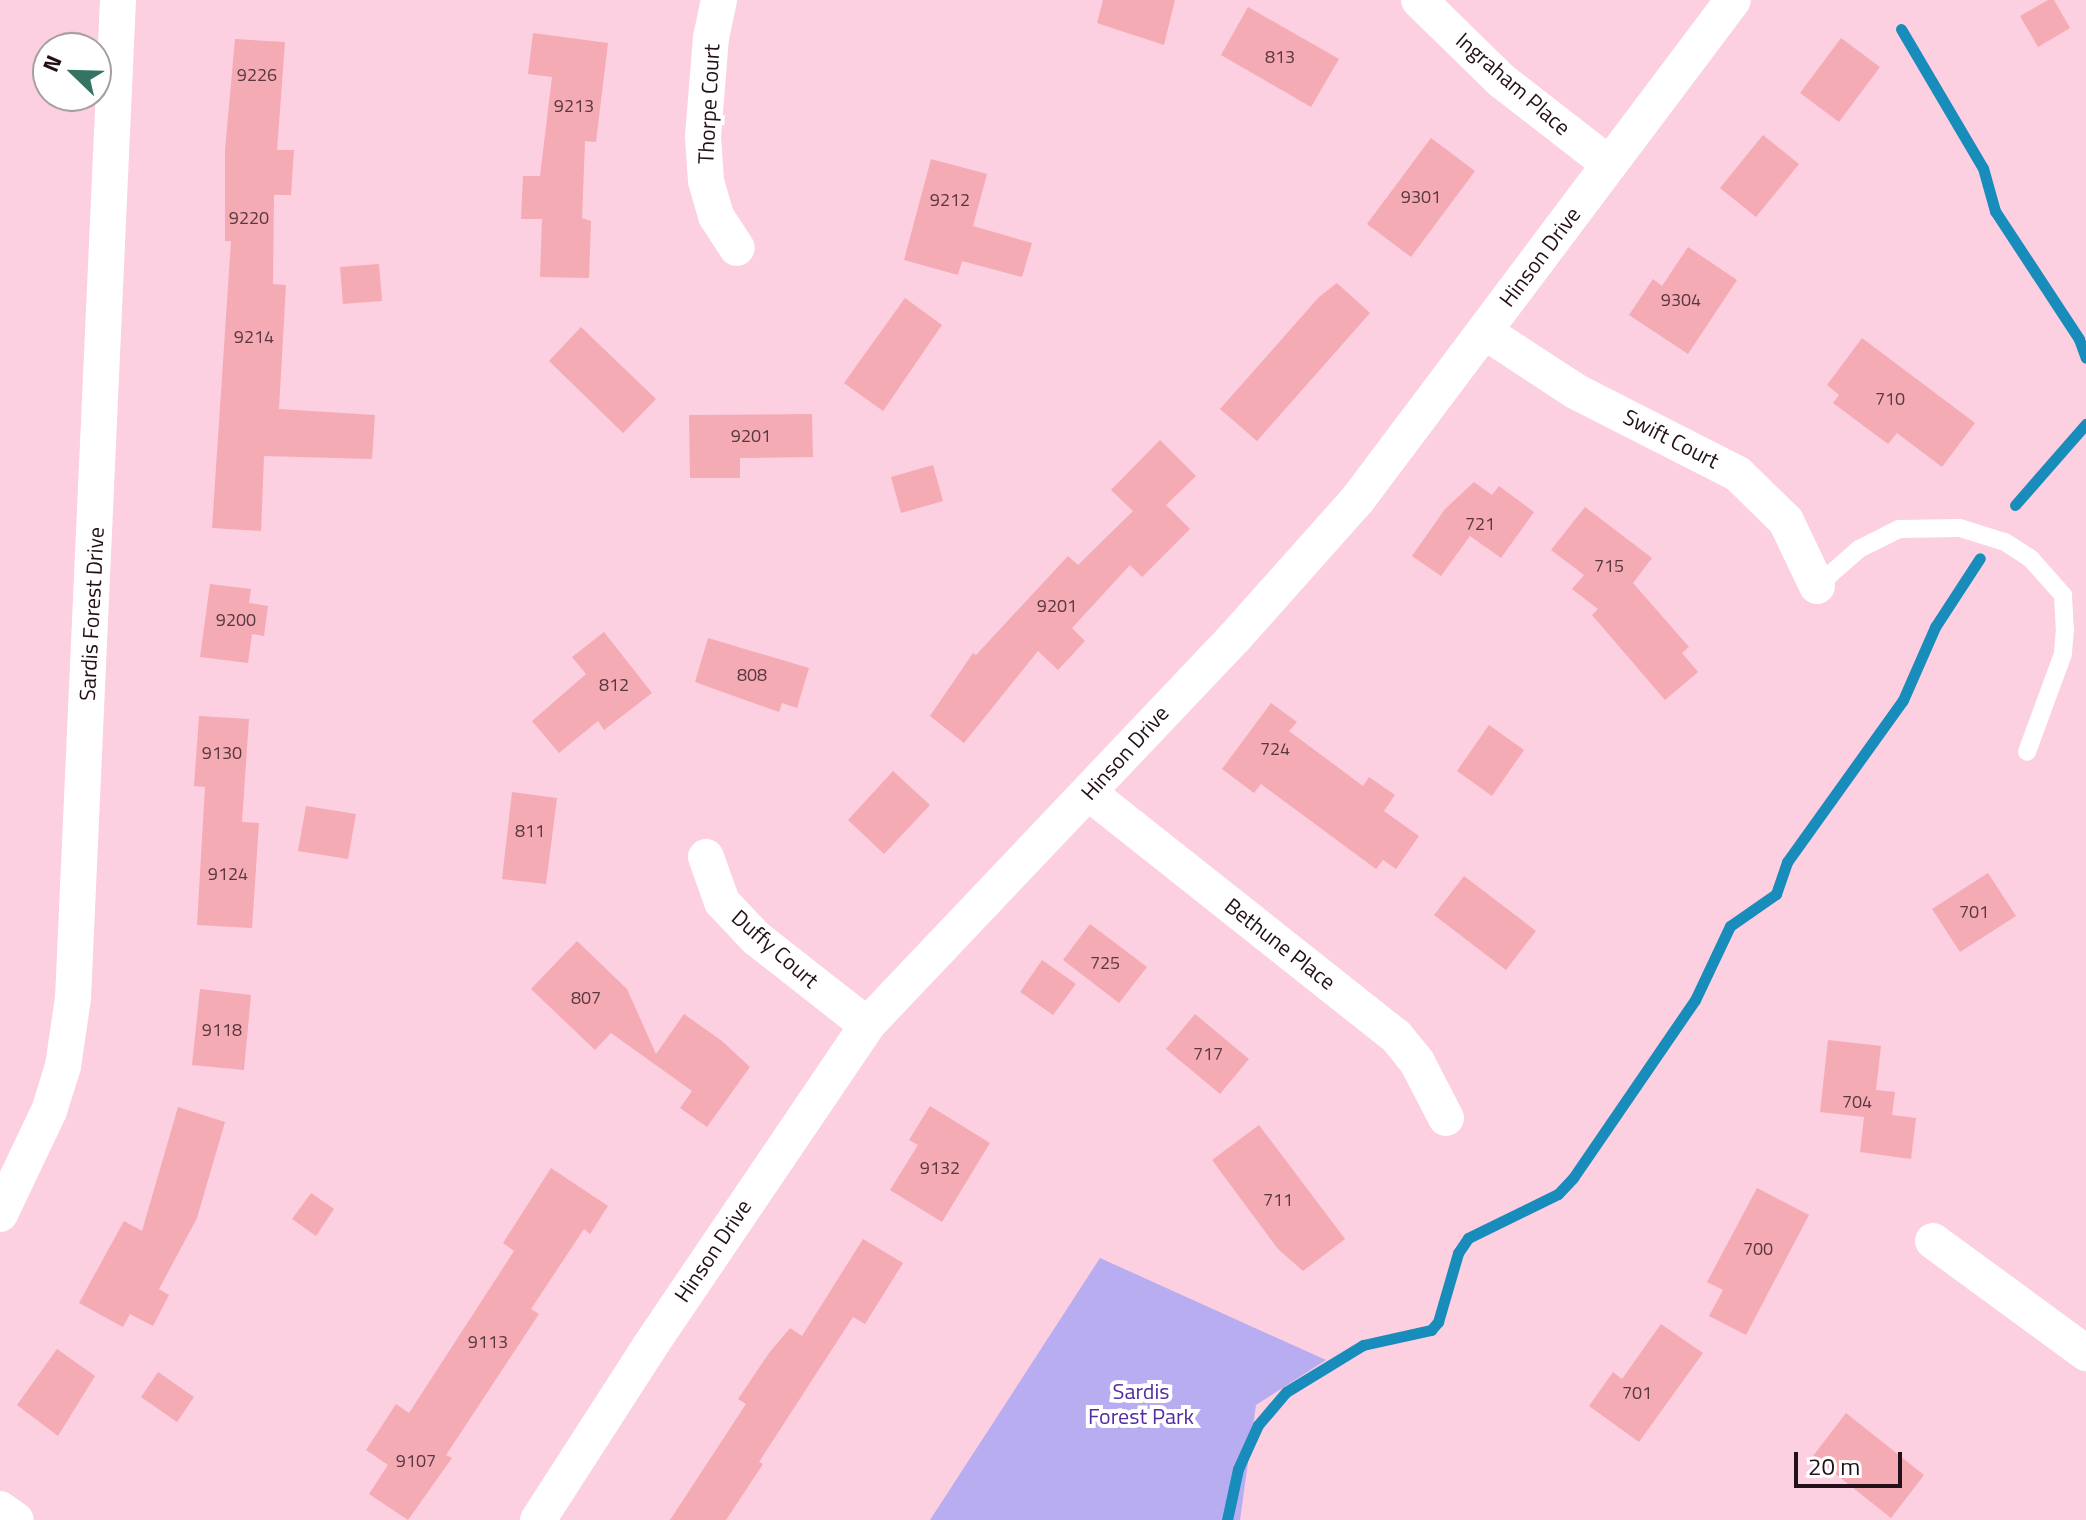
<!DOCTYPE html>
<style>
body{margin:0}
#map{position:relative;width:2086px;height:1520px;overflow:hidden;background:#fccfe1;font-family:"Titillium Web",sans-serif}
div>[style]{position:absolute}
.green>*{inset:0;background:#b9adf1}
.stream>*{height:11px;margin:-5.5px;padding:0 5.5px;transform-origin:5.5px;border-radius:5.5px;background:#188cba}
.building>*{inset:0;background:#f5abb3}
.service>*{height:18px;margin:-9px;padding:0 9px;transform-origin:9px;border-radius:9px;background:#fff}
.minor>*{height:36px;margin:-18px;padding:0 18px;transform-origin:18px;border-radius:18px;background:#fff}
span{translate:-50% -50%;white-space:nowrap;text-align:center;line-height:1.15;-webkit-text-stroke:8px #fff;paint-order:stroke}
.number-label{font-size:18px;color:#583740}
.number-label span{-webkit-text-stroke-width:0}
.street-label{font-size:22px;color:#231019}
.park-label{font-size:22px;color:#532ca1}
.north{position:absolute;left:32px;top:32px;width:80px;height:80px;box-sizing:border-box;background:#fff;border:2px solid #a79fa3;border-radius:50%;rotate:293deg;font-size:22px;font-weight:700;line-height:32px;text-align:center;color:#231019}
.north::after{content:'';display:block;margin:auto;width:28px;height:36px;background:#357462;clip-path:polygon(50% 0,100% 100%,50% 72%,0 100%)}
.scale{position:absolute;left:1794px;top:1452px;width:108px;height:36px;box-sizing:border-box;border:4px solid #231019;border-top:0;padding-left:10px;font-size:24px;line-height:28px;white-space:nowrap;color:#231019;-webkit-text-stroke:6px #fff;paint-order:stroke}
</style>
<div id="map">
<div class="green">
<div style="clip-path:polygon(1100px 1258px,1326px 1360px,1256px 1405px,1240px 1520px,930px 1520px)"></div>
</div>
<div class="stream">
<div style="left:1901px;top:29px;width:161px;rotate:59.5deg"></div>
<div style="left:1983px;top:168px;width:45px;rotate:74.4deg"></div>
<div style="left:1995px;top:211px;width:153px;rotate:56.7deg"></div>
<div style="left:2079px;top:339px;width:20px;rotate:70deg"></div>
<div style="left:2015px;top:505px;width:108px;rotate:-48.8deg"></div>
<div style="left:1227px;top:1520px;width:52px;rotate:-77.8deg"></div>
<div style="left:1238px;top:1469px;width:48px;rotate:-65.6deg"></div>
<div style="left:1258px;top:1425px;width:43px;rotate:-49.7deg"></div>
<div style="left:1286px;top:1392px;width:90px;rotate:-31.4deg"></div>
<div style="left:1363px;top:1345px;width:70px;rotate:-12.4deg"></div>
<div style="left:1431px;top:1330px;width:11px;rotate:-49deg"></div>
<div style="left:1438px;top:1322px;width:72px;rotate:-73.8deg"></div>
<div style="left:1458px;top:1253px;width:18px;rotate:-56deg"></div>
<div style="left:1468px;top:1238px;width:100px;rotate:-26.1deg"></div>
<div style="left:1558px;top:1194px;width:22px;rotate:-47deg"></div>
<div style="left:1573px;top:1178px;width:216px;rotate:-55.6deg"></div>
<div style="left:1695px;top:1000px;width:82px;rotate:-64.7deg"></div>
<div style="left:1730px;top:926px;width:56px;rotate:-34.8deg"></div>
<div style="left:1776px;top:894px;width:34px;rotate:-71deg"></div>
<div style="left:1787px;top:862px;width:199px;rotate:-54.4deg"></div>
<div style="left:1903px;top:700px;width:80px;rotate:-66.3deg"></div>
<div style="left:1935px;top:627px;width:82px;rotate:-56.9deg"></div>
</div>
<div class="building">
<div style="clip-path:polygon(1103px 0,1175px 0,1164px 45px,1097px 23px)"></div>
<div style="clip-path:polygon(2048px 0,2054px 0,2070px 28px,2038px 47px,2020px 16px)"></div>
<div style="clip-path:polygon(1248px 7px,1339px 59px,1311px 107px,1221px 55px)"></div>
<div style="clip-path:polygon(533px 33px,608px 43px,596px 142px,585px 141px,582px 218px,591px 221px,589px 278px,540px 277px,542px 219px,521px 219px,523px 176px,540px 176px,552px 77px,528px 74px)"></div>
<div style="clip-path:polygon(1841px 38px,1880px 67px,1839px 122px,1800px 93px)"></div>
<div style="clip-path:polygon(235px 39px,285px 42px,277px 150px,294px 150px,291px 195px,274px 195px,273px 284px,286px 285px,279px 409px,375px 415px,372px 459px,264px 456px,261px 531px,212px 528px,231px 241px,225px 241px,225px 150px)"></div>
<div style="clip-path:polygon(1763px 135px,1799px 164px,1756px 217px,1720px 188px)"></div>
<div style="clip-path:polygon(1431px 138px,1475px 171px,1411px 257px,1367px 224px)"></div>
<div style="clip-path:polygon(931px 159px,987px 174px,973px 226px,1032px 243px,1022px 277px,962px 261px,958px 275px,904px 260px)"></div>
<div style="clip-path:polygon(1688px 247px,1737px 280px,1688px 354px,1629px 315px,1653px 279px,1662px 286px)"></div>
<div style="clip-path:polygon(379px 264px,382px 301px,343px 304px,340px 267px)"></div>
<div style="clip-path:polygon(1337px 283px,1370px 313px,1257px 441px,1220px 409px,1319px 297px)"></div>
<div style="clip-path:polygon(905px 298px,942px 325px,883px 411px,844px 383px)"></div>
<div style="clip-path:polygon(581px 327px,656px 399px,623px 433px,549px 361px)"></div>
<div style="clip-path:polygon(1862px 338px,1975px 423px,1942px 467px,1897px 433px,1888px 444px,1833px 403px,1839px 395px,1827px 385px)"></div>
<div style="clip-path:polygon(812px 414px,813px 457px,740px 458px,740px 478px,690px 478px,689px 415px)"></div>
<div style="clip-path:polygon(1160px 440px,1196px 476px,1166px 505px,1190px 529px,1142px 577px,1130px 565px,1072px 628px,1085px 641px,1058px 670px,1038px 651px,964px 743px,930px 716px,973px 653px,976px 655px,1068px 556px,1078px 565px,1133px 511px,1111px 490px)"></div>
<div style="clip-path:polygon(933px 465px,943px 501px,901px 513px,891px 477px)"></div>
<div style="clip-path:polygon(1474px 482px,1492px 495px,1499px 486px,1534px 512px,1501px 558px,1470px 536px,1441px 576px,1412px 556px,1445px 509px)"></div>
<div style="clip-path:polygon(1585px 507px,1652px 558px,1633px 583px,1689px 647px,1682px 653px,1698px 672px,1665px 700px,1592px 615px,1598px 609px,1572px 589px,1584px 575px,1551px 550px)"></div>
<div style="clip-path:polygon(210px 584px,251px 589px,249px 603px,268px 606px,264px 636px,252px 634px,248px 663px,200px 657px)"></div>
<div style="clip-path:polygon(604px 632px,652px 693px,604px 730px,598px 721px,559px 753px,532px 721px,586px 674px,572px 657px)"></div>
<div style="clip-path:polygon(708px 638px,809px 668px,797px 708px,782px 703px,779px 712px,695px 682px)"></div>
<div style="clip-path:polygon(1271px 703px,1297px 722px,1289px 731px,1363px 786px,1369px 777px,1395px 795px,1384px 811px,1419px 836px,1396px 869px,1383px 860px,1376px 869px,1261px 784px,1254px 793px,1222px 769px)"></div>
<div style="clip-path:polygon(199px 716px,249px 719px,242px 822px,259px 823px,252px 928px,197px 925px,205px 787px,194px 786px)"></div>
<div style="clip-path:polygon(1489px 725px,1524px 750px,1492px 796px,1457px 771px)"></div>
<div style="clip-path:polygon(893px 771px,930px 805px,884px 854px,848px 820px)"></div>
<div style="clip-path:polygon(512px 792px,557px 798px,546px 884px,502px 879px)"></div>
<div style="clip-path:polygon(306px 806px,356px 814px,348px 859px,298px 851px)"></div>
<div style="clip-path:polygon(1988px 873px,2016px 916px,1960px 952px,1932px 909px)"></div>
<div style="clip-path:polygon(1464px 876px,1536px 931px,1506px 970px,1434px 915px)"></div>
<div style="clip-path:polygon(1090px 924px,1147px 967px,1119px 1003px,1063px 960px)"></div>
<div style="clip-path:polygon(577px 941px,627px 989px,656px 1054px,684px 1014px,722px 1041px,750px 1067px,707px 1127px,680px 1108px,692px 1091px,611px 1033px,595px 1050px,531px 989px)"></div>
<div style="clip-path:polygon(1042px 960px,1076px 984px,1053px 1015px,1020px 992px)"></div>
<div style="clip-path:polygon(200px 989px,251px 995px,244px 1070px,192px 1065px)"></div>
<div style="clip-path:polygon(1195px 1014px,1249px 1059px,1220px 1094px,1166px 1049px)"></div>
<div style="clip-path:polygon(1828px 1040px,1881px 1046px,1876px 1090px,1895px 1092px,1892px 1115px,1916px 1118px,1911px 1159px,1860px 1152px,1864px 1117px,1820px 1112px)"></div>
<div style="clip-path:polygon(930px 1106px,990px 1143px,942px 1222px,890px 1190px,918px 1145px,909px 1140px)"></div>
<div style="clip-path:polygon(178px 1107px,225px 1122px,197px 1218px,159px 1289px,169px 1295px,153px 1326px,130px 1314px,123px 1327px,79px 1303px,124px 1221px,142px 1231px)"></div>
<div style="clip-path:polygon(1259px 1125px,1345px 1239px,1303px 1271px,1278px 1249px,1212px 1160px)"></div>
<div style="clip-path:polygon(551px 1168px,608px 1206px,590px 1234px,584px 1229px,531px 1309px,539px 1314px,446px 1455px,452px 1458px,408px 1520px,369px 1494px,388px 1465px,366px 1450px,396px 1404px,409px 1413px,514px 1251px,503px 1243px)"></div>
<div style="clip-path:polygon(1757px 1188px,1809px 1215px,1746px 1335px,1709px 1316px,1723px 1290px,1707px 1282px)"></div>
<div style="clip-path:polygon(311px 1193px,334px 1209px,316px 1236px,292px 1219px)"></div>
<div style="clip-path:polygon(863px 1239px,903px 1263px,865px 1324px,853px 1317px,759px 1462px,763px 1464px,726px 1520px,670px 1520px,746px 1404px,738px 1399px,769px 1353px,790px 1328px,802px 1336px)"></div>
<div style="clip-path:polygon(1661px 1324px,1703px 1353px,1639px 1442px,1589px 1406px,1613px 1372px,1622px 1379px)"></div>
<div style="clip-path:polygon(57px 1349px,95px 1376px,58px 1436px,17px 1405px)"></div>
<div style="clip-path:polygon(158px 1372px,194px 1397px,177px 1422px,141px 1397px)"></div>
<div style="clip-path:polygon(1846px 1413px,1924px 1475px,1891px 1518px,1813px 1456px)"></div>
</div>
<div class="service">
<div style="left:1817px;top:586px;width:56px;rotate:-41.4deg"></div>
<div style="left:1859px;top:549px;width:45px;rotate:-26.6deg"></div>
<div style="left:1899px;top:529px;width:61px;rotate:-0.9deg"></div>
<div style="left:1960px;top:528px;width:47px;rotate:17.3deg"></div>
<div style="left:2005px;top:542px;width:31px;rotate:33deg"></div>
<div style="left:2031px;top:559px;width:48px;rotate:48.4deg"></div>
<div style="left:2063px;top:595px;width:34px;rotate:87deg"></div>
<div style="left:2065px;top:629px;width:25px;rotate:95deg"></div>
<div style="left:2063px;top:654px;width:104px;rotate:110.2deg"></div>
</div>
<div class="minor">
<div style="left:719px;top:0;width:38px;rotate:102deg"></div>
<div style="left:711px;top:37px;width:100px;rotate:94.6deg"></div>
<div style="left:703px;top:137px;width:44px;rotate:86.1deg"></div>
<div style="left:706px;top:181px;width:36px;rotate:74deg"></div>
<div style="left:716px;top:216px;width:38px;rotate:57deg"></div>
<div style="left:1419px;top:0;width:116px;rotate:44.3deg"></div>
<div style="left:1502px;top:81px;width:135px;rotate:37.8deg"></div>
<div style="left:1485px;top:332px;width:108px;rotate:33.2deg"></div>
<div style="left:1575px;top:391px;width:183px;rotate:27deg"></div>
<div style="left:1738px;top:474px;width:67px;rotate:44.4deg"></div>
<div style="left:1786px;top:521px;width:72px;rotate:64.5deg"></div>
<div style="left:1089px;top:793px;width:392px;rotate:38.4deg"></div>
<div style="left:1396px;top:1036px;width:33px;rotate:51deg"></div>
<div style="left:1417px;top:1062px;width:63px;rotate:62.6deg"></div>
<div style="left:706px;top:857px;width:48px;rotate:70.4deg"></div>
<div style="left:722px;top:902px;width:50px;rotate:46.6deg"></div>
<div style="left:756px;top:938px;width:141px;rotate:38.1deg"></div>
<div style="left:0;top:1214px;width:114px;rotate:-64.6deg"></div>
<div style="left:49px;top:1111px;width:47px;rotate:-72.7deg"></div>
<div style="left:63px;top:1066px;width:69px;rotate:-81.6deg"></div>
<div style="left:73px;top:998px;width:999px;rotate:-87.42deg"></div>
<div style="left:1933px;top:1241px;width:190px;rotate:36.2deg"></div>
<div style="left:0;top:1509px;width:19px;rotate:35deg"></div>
<div style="left:538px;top:1520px;width:207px;rotate:-57.2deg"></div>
<div style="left:650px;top:1346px;width:387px;rotate:-55.9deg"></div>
<div style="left:867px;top:1025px;width:536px;rotate:-46.51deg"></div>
<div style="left:1236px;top:636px;width:183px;rotate:-48.3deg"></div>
<div style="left:1358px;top:499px;width:624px;rotate:-53.08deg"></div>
</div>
<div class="number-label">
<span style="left:1280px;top:57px">813</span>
<span style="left:257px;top:75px">9226</span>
<span style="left:574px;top:106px">9213</span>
<span style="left:1421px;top:197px">9301</span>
<span style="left:950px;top:200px">9212</span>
<span style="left:249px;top:218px">9220</span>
<span style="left:1681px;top:300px">9304</span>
<span style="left:254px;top:337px">9214</span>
<span style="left:1890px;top:399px">710</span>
<span style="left:751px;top:436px">9201</span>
<span style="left:1480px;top:524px">721</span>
<span style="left:1609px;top:566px">715</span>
<span style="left:1057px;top:606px">9201</span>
<span style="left:236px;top:620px">9200</span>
<span style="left:752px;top:675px">808</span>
<span style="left:614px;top:685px">812</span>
<span style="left:1275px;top:749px">724</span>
<span style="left:222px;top:753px">9130</span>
<span style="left:530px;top:831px">811</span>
<span style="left:228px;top:874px">9124</span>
<span style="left:1974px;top:912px">701</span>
<span style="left:1105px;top:963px">725</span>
<span style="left:586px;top:998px">807</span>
<span style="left:222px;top:1030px">9118</span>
<span style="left:1208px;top:1054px">717</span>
<span style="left:1857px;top:1102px">704</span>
<span style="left:940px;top:1168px">9132</span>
<span style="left:1278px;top:1200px">711</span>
<span style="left:1758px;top:1249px">700</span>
<span style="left:488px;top:1342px">9113</span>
<span style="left:1637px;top:1393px">701</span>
<span style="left:416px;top:1461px">9107</span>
</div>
<div class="street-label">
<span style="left:1513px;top:84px;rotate:41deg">Ingraham Place</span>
<span style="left:709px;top:104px;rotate:-87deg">Thorpe Court</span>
<span style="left:1540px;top:257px;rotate:-53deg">Hinson Drive</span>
<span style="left:1671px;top:439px;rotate:27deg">Swift Court</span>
<span style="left:92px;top:614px;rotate:-87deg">Sardis Forest Drive</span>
<span style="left:1125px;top:753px;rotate:-48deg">Hinson Drive</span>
<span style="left:1280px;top:944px;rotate:38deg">Bethune Place</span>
<span style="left:775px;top:949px;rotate:41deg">Duffy Court</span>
<span style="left:713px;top:1251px;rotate:-56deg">Hinson Drive</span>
</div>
<div class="park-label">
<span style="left:1141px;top:1404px">Sardis<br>Forest Park</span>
</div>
<div class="north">N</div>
<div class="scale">20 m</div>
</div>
